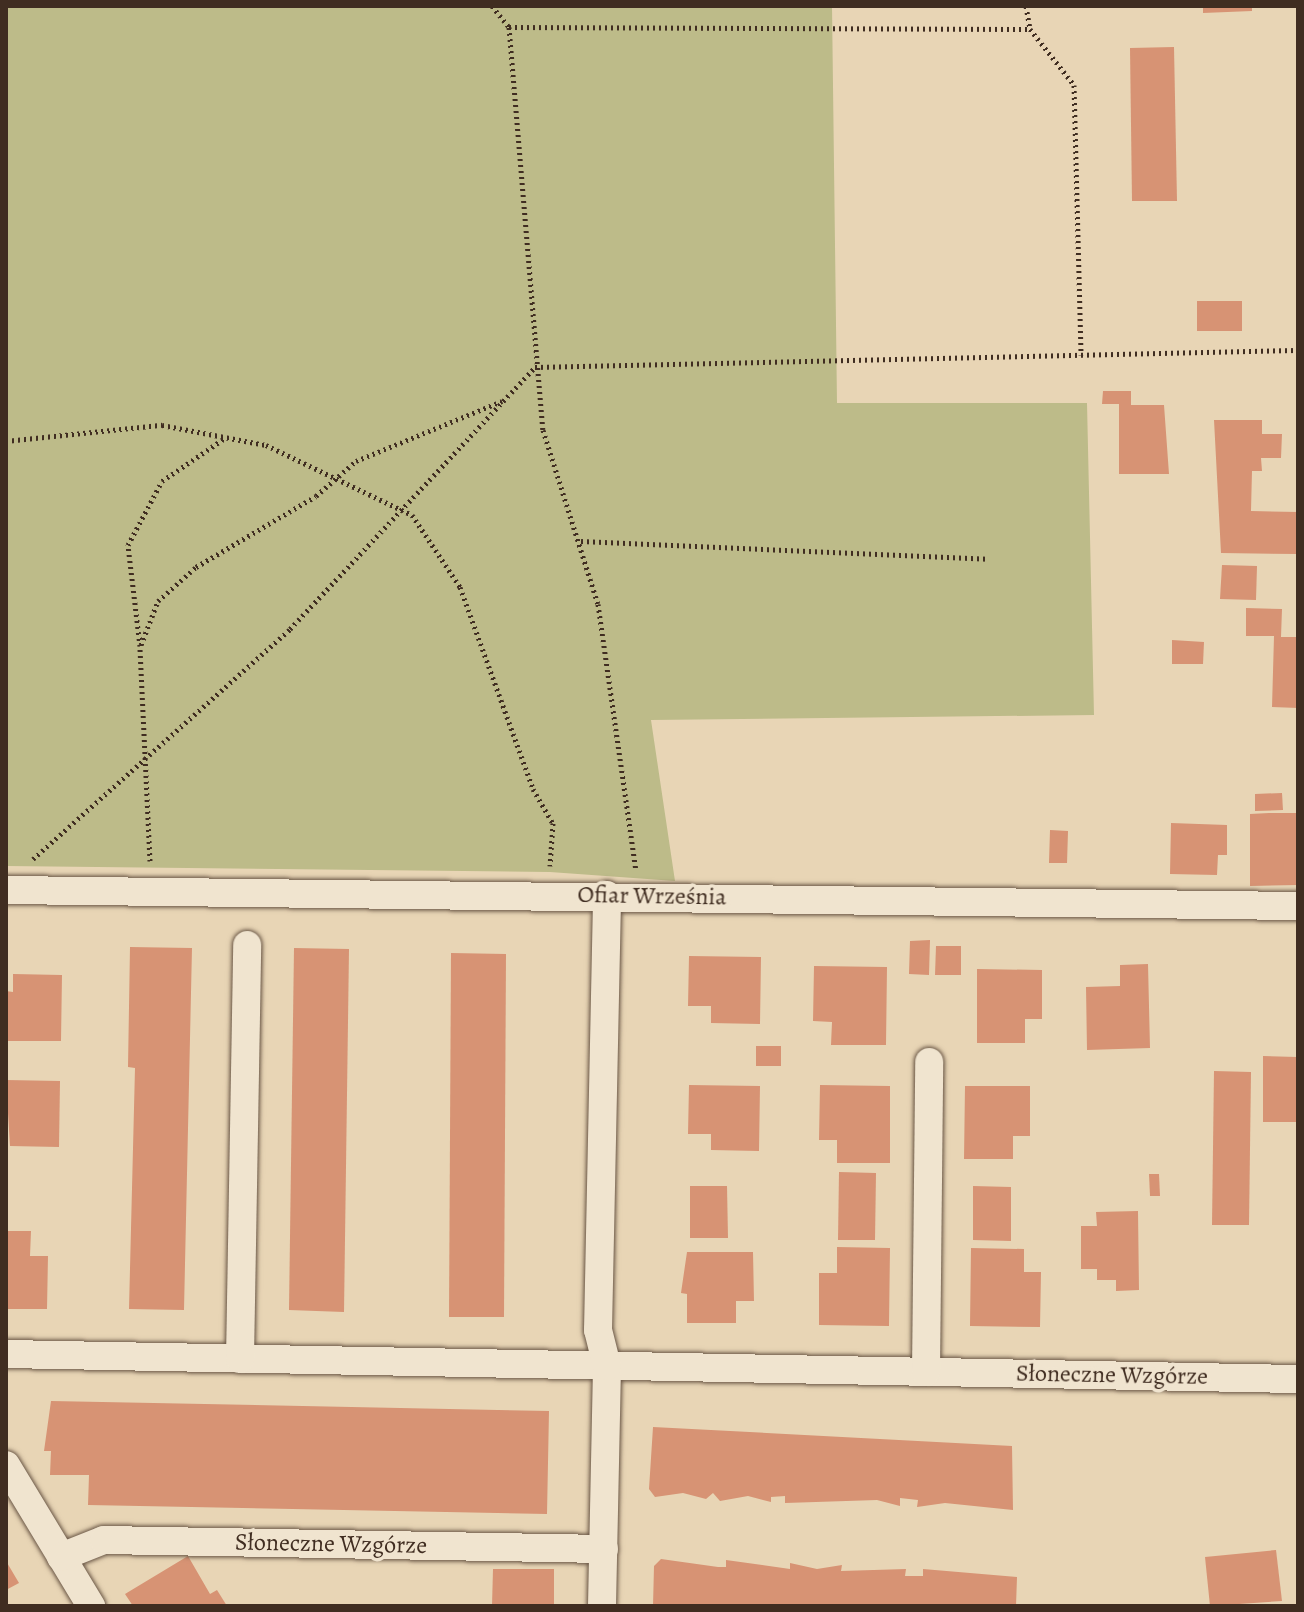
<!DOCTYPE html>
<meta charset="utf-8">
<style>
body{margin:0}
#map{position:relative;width:1304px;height:1612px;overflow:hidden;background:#e8d5b5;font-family:Alegreya,serif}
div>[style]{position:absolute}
.green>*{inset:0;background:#bdbb89}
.building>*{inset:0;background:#d79374}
.path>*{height:5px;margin-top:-2.5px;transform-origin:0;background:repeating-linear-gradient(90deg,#402d21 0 2px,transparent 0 6px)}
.roads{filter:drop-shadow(0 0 2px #6a5746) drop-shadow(0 0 2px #6a5746)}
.street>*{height:28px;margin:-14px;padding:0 14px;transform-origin:14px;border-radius:14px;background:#f0e4cf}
span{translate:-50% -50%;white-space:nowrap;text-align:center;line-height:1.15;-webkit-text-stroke:7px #f0e4cf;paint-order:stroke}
.street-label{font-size:24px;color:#402d21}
.frame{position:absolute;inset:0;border:8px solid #402d21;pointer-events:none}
</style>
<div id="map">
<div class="green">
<div style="clip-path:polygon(6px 6px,832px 6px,837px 403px,1087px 403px,1094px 715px,651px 720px,675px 881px,550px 872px,6px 866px)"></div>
</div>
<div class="building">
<div style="clip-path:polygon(1203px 6px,1252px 6px,1252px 11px,1203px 13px)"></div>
<div style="clip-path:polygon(1174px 47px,1177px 201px,1132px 201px,1130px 48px)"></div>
<div style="clip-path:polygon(1197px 301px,1242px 301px,1242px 331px,1197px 331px)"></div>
<div style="clip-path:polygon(1103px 391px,1131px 391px,1131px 405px,1164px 405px,1169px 474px,1119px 474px,1119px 404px,1102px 404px)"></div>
<div style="clip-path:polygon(1214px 420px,1262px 420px,1262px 434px,1282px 434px,1281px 458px,1261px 458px,1262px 471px,1252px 471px,1251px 511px,1298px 512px,1298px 554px,1221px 553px)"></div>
<div style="clip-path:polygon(1222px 565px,1257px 566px,1256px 600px,1220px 599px)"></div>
<div style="clip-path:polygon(1246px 608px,1282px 609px,1281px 637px,1298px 637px,1298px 708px,1272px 707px,1274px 636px,1246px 636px)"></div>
<div style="clip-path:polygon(1172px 640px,1204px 642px,1203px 664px,1172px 664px)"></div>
<div style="clip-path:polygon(1282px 793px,1283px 810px,1255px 811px,1255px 794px)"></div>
<div style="clip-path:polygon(1269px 813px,1298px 813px,1298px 885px,1250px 886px,1250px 814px)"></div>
<div style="clip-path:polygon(1171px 823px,1227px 825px,1227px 855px,1218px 855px,1217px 875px,1170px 874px)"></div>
<div style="clip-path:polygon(1050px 830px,1068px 831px,1067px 863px,1049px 863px)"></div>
<div style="clip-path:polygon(930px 940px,929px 975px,909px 974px,910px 941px)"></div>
<div style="clip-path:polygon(936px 946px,961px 946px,961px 975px,935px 975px)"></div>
<div style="clip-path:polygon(130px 947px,192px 948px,184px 1310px,129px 1309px,135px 1068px,128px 1067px)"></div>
<div style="clip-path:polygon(294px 948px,349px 949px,344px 1312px,289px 1310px)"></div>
<div style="clip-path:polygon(451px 953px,506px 954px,504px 1317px,449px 1317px)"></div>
<div style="clip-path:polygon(689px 956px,761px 957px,760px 1024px,711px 1023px,711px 1006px,688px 1006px)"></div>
<div style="clip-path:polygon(1148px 964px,1150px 1048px,1087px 1050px,1086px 987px,1120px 986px,1120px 965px)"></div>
<div style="clip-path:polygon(814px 966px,887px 967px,886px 1045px,831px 1045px,832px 1022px,813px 1021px)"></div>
<div style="clip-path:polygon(977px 969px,1042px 970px,1042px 1019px,1025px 1019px,1025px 1043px,977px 1043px)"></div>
<div style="clip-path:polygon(13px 974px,62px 975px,61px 1041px,6px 1041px,6px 991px,13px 992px)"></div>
<div style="clip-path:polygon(756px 1046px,781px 1046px,781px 1066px,756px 1066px)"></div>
<div style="clip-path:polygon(1263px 1056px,1297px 1057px,1296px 1122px,1263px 1122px)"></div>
<div style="clip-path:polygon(1214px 1071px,1251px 1072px,1249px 1225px,1212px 1225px)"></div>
<div style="clip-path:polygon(6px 1080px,60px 1081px,59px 1147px,10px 1146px)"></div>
<div style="clip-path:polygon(689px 1085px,760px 1086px,759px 1151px,711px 1150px,711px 1134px,688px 1134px)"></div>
<div style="clip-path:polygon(820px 1085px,890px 1086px,890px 1163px,837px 1163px,837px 1140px,819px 1140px)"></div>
<div style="clip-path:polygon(965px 1086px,1030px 1086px,1030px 1136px,1013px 1136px,1013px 1159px,964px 1159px)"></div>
<div style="clip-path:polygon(839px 1172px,876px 1173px,875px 1240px,838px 1240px)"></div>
<div style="clip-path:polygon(1149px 1174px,1159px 1174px,1160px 1196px,1150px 1196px)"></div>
<div style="clip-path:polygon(690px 1186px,727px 1186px,728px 1238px,690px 1238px)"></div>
<div style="clip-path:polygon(973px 1186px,1011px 1187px,1011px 1241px,973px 1240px)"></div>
<div style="clip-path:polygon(1138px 1211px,1139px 1290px,1116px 1291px,1116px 1280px,1097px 1280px,1097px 1269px,1081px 1269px,1081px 1226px,1097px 1226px,1096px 1212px)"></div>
<div style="clip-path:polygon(6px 1231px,31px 1231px,30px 1256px,48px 1256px,47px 1309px,6px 1309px)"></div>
<div style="clip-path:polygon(837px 1247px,890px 1248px,889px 1326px,819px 1325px,819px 1273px,837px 1273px)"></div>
<div style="clip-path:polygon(971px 1248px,1024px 1249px,1024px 1272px,1041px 1272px,1040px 1327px,970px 1326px)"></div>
<div style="clip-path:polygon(687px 1252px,753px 1252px,754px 1301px,736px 1301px,736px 1323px,687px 1323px,687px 1294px,681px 1293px)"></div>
<div style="clip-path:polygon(51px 1401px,549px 1411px,547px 1514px,88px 1505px,89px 1475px,50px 1475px,51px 1451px,44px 1451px)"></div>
<div style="clip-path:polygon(653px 1427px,1012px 1446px,1013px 1510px,945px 1503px,917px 1507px,918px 1500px,900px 1498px,900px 1506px,877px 1500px,785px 1503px,785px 1496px,771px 1497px,771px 1502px,748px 1496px,720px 1501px,713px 1493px,706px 1499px,683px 1493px,655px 1497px,649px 1489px)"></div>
<div style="clip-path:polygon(1276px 1550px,1282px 1601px,1210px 1606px,1205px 1557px)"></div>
<div style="clip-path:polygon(188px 1556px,210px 1594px,217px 1590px,227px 1606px,133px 1606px,125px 1594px)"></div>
<div style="clip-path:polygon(661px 1559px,718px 1567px,726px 1567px,726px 1560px,790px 1569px,790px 1563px,817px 1569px,842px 1565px,841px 1571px,906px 1569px,905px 1576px,923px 1576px,923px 1569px,1017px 1577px,1016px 1606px,653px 1606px,654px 1566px)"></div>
<div style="clip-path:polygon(6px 1561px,19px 1583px,6px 1590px)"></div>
<div style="clip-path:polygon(493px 1569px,554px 1569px,554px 1606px,492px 1606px)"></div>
</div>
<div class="path">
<div style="left:492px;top:6px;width:27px;rotate:51deg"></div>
<div style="left:509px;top:27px;width:404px;rotate:85.2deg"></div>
<div style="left:543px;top:430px;width:182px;rotate:72.5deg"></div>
<div style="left:598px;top:604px;width:269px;rotate:81.9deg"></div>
<div style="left:1026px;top:6px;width:23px;rotate:80deg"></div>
<div style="left:1030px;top:29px;width:71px;rotate:51.8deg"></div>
<div style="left:1074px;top:85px;width:270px;rotate:88.5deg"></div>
<div style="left:509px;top:27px;width:521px;rotate:0.22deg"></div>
<div style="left:6px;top:441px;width:157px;rotate:-5.9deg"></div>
<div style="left:162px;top:425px;width:106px;rotate:10.9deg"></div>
<div style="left:266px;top:445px;width:162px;rotate:25.6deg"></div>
<div style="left:412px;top:515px;width:87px;rotate:56.3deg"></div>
<div style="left:460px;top:587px;width:215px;rotate:70.1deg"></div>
<div style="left:533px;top:789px;width:39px;rotate:60deg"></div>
<div style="left:553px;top:823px;width:43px;rotate:94deg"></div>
<div style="left:581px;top:541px;width:407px;rotate:2.5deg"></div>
<div style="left:141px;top:645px;width:47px;rotate:-68.9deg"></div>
<div style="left:158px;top:601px;width:51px;rotate:-41.8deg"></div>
<div style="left:196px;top:567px;width:139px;rotate:-30.6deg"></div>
<div style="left:316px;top:496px;width:53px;rotate:-41.2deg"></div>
<div style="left:356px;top:461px;width:158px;rotate:-22.3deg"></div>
<div style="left:33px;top:859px;width:345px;rotate:-41.8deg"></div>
<div style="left:290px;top:629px;width:359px;rotate:-46.9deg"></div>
<div style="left:535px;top:367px;width:763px;rotate:-1.28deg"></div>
<div style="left:150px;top:861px;width:215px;rotate:-92.7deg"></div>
<div style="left:140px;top:646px;width:102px;rotate:-96.8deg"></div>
<div style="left:128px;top:545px;width:72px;rotate:-62deg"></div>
<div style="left:162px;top:481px;width:76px;rotate:-34.3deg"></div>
</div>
<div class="roads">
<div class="street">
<div style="left:6px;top:890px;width:1292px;rotate:0.71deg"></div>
<div style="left:6px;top:1354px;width:1292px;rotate:1.11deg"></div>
<div style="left:240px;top:1359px;width:414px;rotate:-89deg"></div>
<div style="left:926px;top:1372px;width:310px;rotate:-89.4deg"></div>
<div style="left:6px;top:1465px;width:165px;rotate:58.9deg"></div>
<div style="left:61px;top:1557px;width:46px;rotate:-21.6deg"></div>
<div style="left:104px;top:1540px;width:500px;rotate:1.03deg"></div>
<div style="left:602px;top:1606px;width:240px;rotate:-88.8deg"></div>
<div style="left:607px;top:1366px;width:37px;rotate:-104deg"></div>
<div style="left:598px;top:1330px;width:435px;rotate:-88.8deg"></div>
</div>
</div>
<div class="street-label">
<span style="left:652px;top:896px;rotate:1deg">Ofiar Września</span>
<span style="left:1112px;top:1375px;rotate:1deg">Słoneczne Wzgórze</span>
<span style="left:331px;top:1544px;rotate:1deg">Słoneczne Wzgórze</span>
</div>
<div class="frame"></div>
</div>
